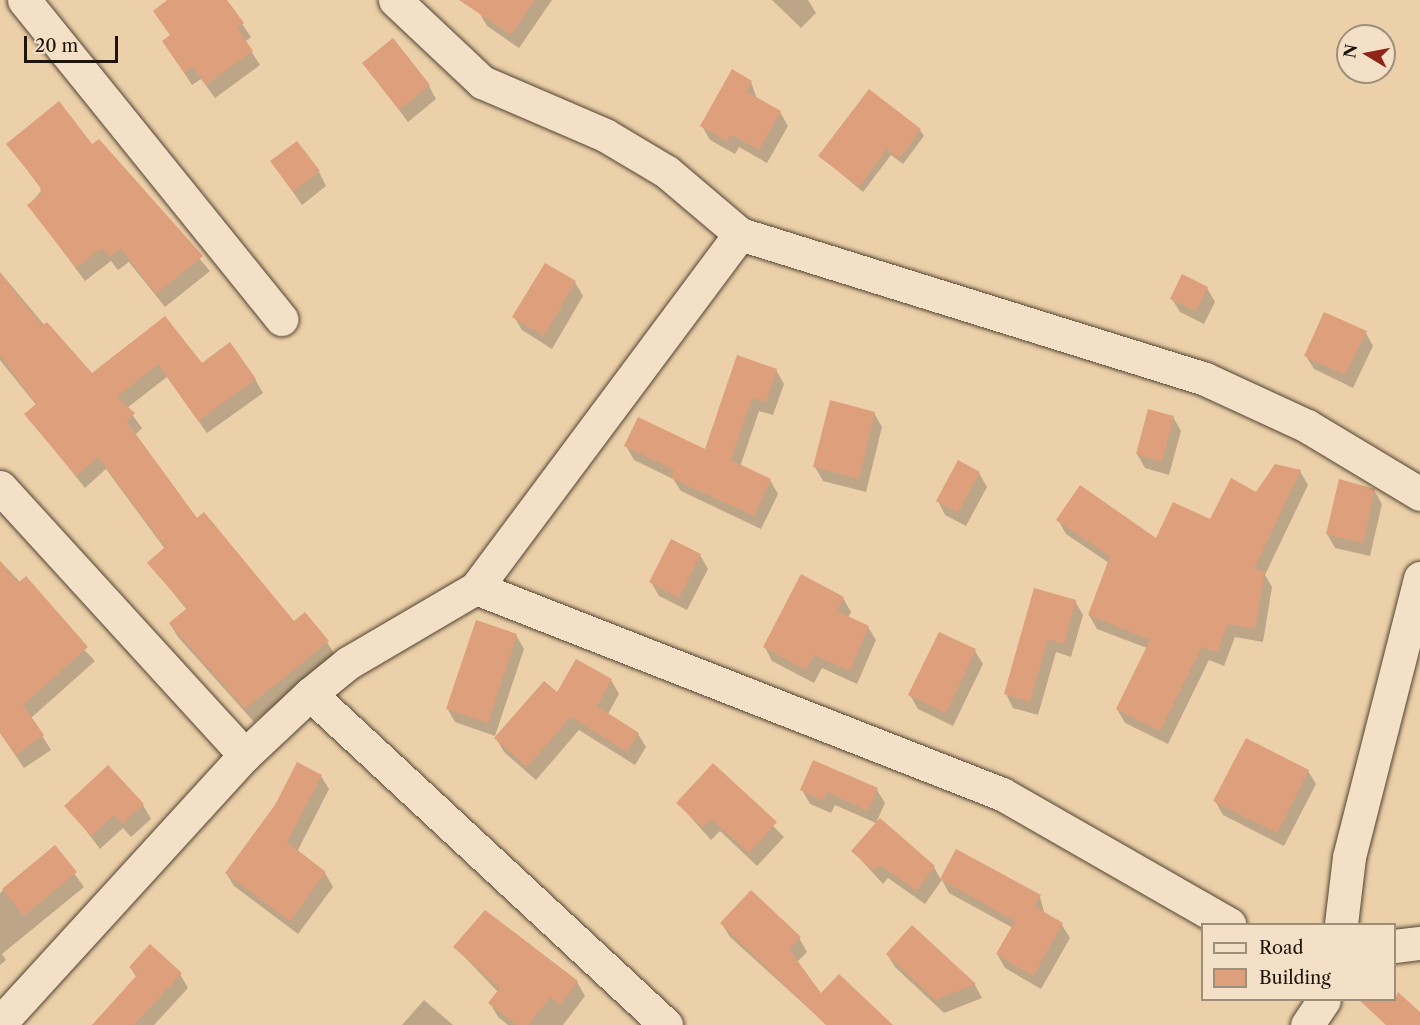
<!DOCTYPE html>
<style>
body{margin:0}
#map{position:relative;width:1420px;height:1025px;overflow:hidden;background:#ecd0a9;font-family:"Libre Caslon Text",serif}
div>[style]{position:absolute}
.shadow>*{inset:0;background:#0003}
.building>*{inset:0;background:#de9f7c}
.roads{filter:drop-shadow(0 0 2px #524432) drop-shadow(0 0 2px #524432)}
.minor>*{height:33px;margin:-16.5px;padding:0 16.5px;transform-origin:16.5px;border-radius:16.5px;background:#f3e0c7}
span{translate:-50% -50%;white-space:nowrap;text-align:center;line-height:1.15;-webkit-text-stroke:4.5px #f3e0c7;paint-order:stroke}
.legend{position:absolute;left:1201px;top:923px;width:195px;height:78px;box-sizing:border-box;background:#f3e0c7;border:2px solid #9e8f7b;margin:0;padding:8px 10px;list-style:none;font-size:18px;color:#1e150a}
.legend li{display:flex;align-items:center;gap:12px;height:30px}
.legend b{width:30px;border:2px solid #9e8f7b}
.north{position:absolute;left:1336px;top:24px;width:60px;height:60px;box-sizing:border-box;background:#f3e0c7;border:2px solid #9e8f7b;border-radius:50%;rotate:280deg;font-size:16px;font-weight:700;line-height:24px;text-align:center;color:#1e150a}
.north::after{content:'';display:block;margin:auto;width:21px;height:27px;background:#8f2418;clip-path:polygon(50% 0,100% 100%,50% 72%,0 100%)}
.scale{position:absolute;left:24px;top:36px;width:94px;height:27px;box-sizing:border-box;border:3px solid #1e150a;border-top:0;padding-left:8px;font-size:18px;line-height:21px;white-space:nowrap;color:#1e150a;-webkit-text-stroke:4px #f3e0c7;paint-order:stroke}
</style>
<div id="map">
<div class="shadow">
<div style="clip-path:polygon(170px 0,226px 0,251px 37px,245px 42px,260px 65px,215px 98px,201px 79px,192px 85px,164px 42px,171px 36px,155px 11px)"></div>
<div style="clip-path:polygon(487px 0,552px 0,519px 48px,487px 26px,479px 12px)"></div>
<div style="clip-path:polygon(772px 0,808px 0,816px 13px,801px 28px)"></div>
<div style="clip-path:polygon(364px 63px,429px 86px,436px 99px,408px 122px)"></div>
<div style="clip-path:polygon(751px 82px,757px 99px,780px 112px,788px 126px,767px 163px,739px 147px,735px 154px,710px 140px,702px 126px)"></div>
<div style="clip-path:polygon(920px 130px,924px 136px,903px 164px,891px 155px,863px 192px,820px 156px)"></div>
<div style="clip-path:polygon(99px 141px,210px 271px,165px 307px,129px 262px,118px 270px,111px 261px,85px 281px,29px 205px,42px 190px,8px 144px,92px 146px)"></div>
<div style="clip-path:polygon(272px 162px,319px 172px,326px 186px,302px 205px)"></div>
<div style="clip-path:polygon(0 272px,81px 369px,92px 375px,165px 318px,202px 365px,255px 379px,263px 393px,207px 433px,167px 377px,127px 408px,142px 428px,135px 435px,197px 520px,294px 623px,327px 642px,335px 655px,254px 722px,178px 637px,170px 624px,187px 610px,149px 563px,165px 549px,106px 469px,85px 488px,26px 414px,37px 406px,0 360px)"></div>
<div style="clip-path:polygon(575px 282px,583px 296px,552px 349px,522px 330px,514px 317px)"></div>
<div style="clip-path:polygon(1207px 288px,1215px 302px,1204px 324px,1180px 312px,1172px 299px)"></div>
<div style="clip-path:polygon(1366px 333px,1373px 346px,1353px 388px,1314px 369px,1306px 356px)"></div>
<div style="clip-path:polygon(738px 357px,776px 370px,784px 384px,773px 415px,759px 411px,740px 467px,770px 480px,778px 494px,761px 529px,681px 491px,673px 479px,634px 460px,626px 446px,706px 451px)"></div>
<div style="clip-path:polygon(874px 413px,882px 427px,866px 492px,823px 481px,815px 467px)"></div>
<div style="clip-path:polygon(1173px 417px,1181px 431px,1169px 475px,1145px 468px,1137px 454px)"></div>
<div style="clip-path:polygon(1300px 471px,1308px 485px,1265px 575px,1272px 587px,1263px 642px,1235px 637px,1224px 666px,1209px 660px,1168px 744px,1125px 723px,1117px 709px,1147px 648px,1097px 629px,1089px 615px,1109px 563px,1066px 534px,1058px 520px,1157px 540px,1211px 521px)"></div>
<div style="clip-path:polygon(979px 473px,987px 487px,966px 526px,945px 515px,938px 501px)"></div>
<div style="clip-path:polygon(1374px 490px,1382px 504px,1370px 556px,1335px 548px,1327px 534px)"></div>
<div style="clip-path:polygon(700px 555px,708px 569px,687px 610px,659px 596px,651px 582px)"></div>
<div style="clip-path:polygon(0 561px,95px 661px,31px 718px,51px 750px,24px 768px,0 733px)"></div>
<div style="clip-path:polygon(843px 598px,851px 612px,848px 618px,868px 627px,876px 640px,857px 684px,822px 668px,814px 683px,772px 661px,765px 647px)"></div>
<div style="clip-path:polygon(1075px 601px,1083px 615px,1071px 657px,1056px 652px,1038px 715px,1013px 708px,1006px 694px)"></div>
<div style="clip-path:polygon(516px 635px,524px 649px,495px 736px,455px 722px,447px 708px)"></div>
<div style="clip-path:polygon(975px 651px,983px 664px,953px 726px,918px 709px,910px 695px)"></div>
<div style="clip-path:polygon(611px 680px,619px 694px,608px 714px,638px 734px,646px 747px,635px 765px,579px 730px,536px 780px,504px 752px,496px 738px,558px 695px)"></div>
<div style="clip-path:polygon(713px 765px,784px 837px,757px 866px,720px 831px,711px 840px,678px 803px)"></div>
<div style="clip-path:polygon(1308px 771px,1316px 784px,1284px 846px,1223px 815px,1215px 801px)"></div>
<div style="clip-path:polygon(321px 776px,329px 789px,297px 852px,325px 873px,333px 887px,298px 934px,234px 886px,226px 873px)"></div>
<div style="clip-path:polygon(802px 790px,877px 790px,885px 803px,876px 823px,835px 805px,831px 813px,810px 804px)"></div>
<div style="clip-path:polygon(143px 805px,151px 819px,131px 837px,123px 828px,100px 849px,75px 816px)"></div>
<div style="clip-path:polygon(55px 847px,84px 887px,2px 954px,6px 960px,0 965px,0 893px)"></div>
<div style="clip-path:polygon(853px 851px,934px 867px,941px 880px,957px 851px,1040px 897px,1045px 915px,1062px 925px,1070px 938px,1041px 989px,1005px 968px,997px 954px,1013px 928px,949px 893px,942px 880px,925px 904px,888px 878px,883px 884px)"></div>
<div style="clip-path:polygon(485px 912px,577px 982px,585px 996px,563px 1025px,508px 1025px,498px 1017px,490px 1003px,498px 992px,455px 947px)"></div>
<div style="clip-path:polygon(722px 924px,799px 938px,807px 952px,797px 962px,821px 995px,887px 1025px,827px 1025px,730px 937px)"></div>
<div style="clip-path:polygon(912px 927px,975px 985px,982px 998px,944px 1013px,895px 967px,887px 954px)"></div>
<div style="clip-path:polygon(130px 967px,180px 974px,188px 988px,154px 1025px,92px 1025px,137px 978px)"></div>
<div style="clip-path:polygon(424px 1000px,453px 1025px,402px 1025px)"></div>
</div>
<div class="building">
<div style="clip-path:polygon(167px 0,227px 0,244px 23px,237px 28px,253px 51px,206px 85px,192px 66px,184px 73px,162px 41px,170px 35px,153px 11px)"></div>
<div style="clip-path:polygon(459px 0,535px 0,511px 35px)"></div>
<div style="clip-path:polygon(393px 38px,430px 85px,399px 110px,362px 63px)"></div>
<div style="clip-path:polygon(732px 69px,752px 81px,747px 92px,781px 111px,759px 150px,731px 134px,727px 141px,700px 126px)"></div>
<div style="clip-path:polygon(869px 89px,921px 129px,899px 159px,887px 149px,859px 187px,818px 156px)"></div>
<div style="clip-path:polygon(59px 101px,92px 144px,99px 139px,203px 256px,156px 294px,121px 249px,110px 257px,102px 248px,76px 268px,27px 205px,41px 194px,40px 186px,6px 144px)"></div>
<div style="clip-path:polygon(297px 141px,320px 171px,293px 192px,270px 161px)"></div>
<div style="clip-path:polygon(545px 263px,576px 281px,544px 336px,512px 317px)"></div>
<div style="clip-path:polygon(0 273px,42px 326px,47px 322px,92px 373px,165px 316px,202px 363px,230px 342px,256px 379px,198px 421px,158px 364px,117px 397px,135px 413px,127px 422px,197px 518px,204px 512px,294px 621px,305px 612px,329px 641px,245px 709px,169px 623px,187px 608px,147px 563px,165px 547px,98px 457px,76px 476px,24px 414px,36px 404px,0 355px)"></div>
<div style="clip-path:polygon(1182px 274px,1208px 287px,1196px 311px,1170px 299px)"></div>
<div style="clip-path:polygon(1324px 312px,1367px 331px,1345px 375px,1304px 356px)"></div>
<div style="clip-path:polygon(737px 355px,777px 369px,766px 402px,752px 398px,731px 460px,771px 479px,754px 516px,671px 478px,674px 470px,624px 446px,638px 417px,705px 449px)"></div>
<div style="clip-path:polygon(830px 400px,875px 412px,859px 479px,813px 467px)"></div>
<div style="clip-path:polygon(1148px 409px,1174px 416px,1162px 462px,1136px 454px)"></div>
<div style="clip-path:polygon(958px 460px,980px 472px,958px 513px,936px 501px)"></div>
<div style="clip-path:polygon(1275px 464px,1301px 470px,1254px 569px,1265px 572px,1255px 629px,1228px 624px,1217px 653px,1202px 647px,1160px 731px,1116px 709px,1150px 640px,1088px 615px,1110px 556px,1056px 520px,1080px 485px,1156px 538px,1173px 502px,1210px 519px,1231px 478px,1256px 492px)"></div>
<div style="clip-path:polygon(1339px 479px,1375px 489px,1363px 543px,1326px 534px)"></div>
<div style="clip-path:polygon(671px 539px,701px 554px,679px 598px,649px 582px)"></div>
<div style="clip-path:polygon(0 561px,18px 583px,26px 576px,88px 647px,23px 705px,44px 735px,16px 755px,0 733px)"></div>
<div style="clip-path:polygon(801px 574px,844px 597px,837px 611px,869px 626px,850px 671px,814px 655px,806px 670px,763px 647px)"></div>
<div style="clip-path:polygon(1034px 588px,1076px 600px,1064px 644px,1048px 639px,1030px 702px,1004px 694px)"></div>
<div style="clip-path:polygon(476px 620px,517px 634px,488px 723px,446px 709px)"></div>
<div style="clip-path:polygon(939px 632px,976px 649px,946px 713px,908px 695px)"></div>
<div style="clip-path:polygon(576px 659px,612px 679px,597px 706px,639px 733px,627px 752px,571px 717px,527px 767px,494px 738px,544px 681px,557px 692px)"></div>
<div style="clip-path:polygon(1246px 738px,1309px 770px,1277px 833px,1213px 801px)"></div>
<div style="clip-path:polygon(813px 760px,878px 788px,868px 811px,827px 792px,823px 801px,800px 790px)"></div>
<div style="clip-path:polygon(297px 762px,322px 775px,287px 842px,326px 872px,290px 921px,225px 873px,275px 805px)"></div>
<div style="clip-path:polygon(713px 763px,777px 822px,749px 853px,711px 819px,703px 828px,676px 803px)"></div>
<div style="clip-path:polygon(108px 765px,144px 804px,122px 824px,114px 815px,91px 836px,64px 806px)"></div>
<div style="clip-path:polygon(880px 818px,935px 866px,917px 891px,880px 865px,874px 871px,851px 851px)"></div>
<div style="clip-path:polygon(55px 845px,77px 872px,24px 916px,2px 889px)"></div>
<div style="clip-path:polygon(956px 849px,1041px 895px,1034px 906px,1063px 923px,1033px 976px,996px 954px,1015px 921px,940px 879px)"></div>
<div style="clip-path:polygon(751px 890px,801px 937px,789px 949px,821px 993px,839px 974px,893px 1025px,826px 1025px,720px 923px)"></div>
<div style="clip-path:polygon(485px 910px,578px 981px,560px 1005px,550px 997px,529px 1025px,517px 1025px,488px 1003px,500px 988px,453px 947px)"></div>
<div style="clip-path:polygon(912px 925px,976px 984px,935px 1000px,886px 954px)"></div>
<div style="clip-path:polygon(150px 944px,182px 973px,134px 1025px,92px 1025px,137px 975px,129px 967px)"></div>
<div style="clip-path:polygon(1398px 992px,1420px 1012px,1420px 1025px,1386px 1025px,1358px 999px,1395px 999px)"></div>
</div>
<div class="roads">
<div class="minor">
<div style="left:24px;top:0;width:410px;rotate:51.1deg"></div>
<div style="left:395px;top:0;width:120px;rotate:43.3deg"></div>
<div style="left:482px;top:82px;width:134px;rotate:23.3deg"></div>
<div style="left:605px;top:135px;width:72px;rotate:30.8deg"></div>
<div style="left:667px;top:172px;width:96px;rotate:40.3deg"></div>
<div style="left:740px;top:234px;width:487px;rotate:17.3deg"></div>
<div style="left:1205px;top:379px;width:112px;rotate:24.7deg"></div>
<div style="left:1307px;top:426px;width:132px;rotate:31deg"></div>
<div style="left:0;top:487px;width:363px;rotate:47.6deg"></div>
<div style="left:476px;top:588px;width:565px;rotate:21.39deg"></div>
<div style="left:1002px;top:794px;width:262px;rotate:29.8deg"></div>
<div style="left:310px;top:694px;width:49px;rotate:-39.2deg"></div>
<div style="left:348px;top:663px;width:148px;rotate:-30.4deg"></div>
<div style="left:476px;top:588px;width:442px;rotate:-53.3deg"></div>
<div style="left:1341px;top:924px;width:67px;rotate:-83.2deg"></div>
<div style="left:1349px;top:857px;width:288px;rotate:-75.7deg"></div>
<div style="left:1394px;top:946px;width:26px;rotate:-7deg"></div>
<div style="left:0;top:1023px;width:363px;rotate:-47.6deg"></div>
<div style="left:245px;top:755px;width:89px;rotate:-43.2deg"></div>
<div style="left:310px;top:694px;width:486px;rotate:42.9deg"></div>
<div style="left:1307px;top:1025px;width:30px;rotate:-56deg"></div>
</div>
</div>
<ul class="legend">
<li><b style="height:8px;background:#f3e0c7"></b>Road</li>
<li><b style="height:16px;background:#de9f7c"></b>Building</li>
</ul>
<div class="north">N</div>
<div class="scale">20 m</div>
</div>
